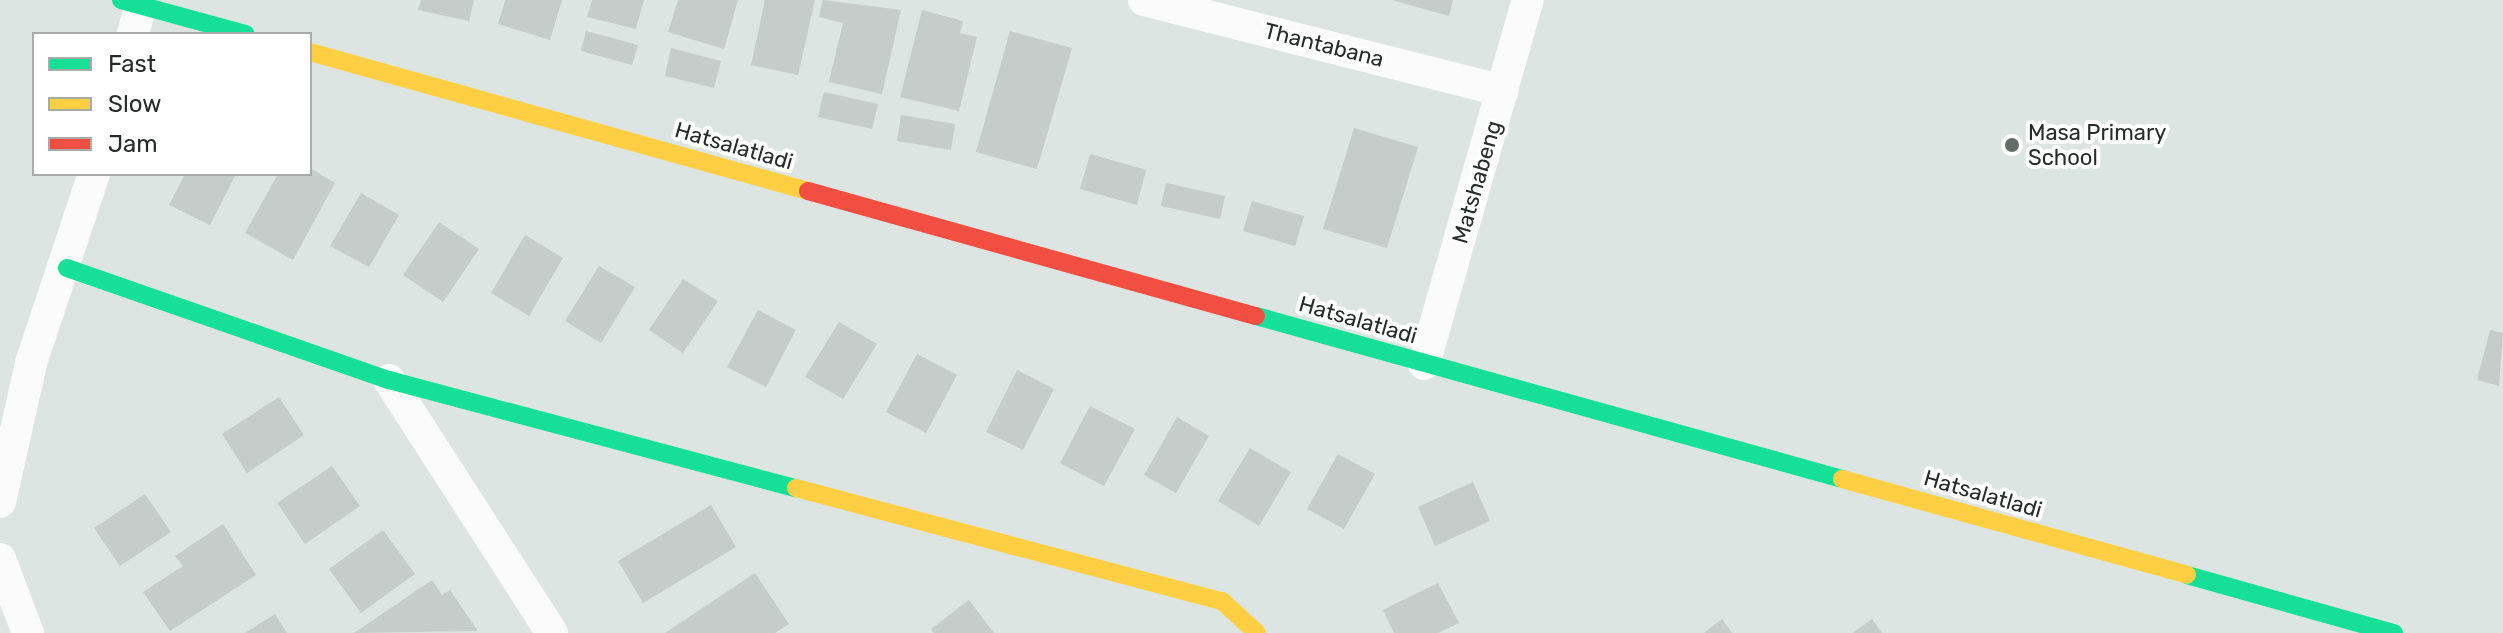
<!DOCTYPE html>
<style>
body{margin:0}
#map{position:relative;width:2503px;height:633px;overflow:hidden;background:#dce5e1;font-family:Rubik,sans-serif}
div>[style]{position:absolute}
.building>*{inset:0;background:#c5ccc9}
.street>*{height:32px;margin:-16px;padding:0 16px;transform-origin:16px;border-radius:16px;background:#fafbfa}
.fast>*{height:18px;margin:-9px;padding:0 9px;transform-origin:9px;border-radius:9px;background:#16e098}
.slow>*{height:18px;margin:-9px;padding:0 9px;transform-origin:9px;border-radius:9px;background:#ffcf43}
.jam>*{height:18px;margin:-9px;padding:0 9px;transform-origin:9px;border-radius:9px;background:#f24e42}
.dots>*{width:22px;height:22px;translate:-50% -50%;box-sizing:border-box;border:4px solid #fff;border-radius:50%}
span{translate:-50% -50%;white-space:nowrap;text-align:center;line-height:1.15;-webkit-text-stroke:8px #fff;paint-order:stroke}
.street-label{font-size:22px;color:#252c29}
.poi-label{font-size:22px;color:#252c29}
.left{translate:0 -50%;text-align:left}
.legend{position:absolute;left:32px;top:32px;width:280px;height:144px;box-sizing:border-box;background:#fff;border:2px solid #a8aba9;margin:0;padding:10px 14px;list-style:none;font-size:24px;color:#252c29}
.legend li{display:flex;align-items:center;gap:16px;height:40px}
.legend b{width:40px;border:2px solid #a8aba9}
</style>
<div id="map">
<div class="building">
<div style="clip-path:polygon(421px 0,474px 0,469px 21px,418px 10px)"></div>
<div style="clip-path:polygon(505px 0,562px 0,550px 40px,498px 24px)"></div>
<div style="clip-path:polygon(592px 0,644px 0,636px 29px,587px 17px)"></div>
<div style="clip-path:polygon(678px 0,738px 0,724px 49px,668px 32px)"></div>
<div style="clip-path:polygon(765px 0,815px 0,798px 75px,751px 65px)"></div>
<div style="clip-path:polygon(823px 0,901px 10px,882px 94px,829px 82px,843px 23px,819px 17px)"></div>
<div style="clip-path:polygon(1392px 0,1453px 0,1449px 16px)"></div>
<div style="clip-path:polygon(922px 10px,963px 21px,960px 33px,977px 37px,959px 111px,900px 97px)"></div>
<div style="clip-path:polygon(586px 31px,638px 45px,632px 65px,581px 51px)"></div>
<div style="clip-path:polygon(1010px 31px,1072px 48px,1037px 169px,976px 152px)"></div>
<div style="clip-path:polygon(671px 48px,721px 61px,714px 88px,665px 76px)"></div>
<div style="clip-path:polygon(824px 92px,878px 104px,872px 129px,818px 117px)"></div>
<div style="clip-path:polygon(901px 115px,955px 124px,951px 150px,897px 141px)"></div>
<div style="clip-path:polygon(1354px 128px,1418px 147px,1387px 248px,1323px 229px)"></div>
<div style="clip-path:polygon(1090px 154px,1146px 170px,1137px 205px,1080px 189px)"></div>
<div style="clip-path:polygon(310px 168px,335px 183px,293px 260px,245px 233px,278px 174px,310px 174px)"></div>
<div style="clip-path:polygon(185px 174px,236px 174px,210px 225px,169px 205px)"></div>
<div style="clip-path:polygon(1166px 183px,1225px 196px,1220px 219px,1161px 206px)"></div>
<div style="clip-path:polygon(361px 193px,399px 215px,369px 267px,330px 246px)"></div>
<div style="clip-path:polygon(1252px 201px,1304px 216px,1295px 246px,1243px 231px)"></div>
<div style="clip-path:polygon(439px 222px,479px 249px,443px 302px,403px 275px)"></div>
<div style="clip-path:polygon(525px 235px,563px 258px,529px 316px,491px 293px)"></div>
<div style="clip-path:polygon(599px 266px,635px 287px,601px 343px,565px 321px)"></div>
<div style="clip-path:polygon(683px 279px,718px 301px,683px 353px,649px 330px)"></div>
<div style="clip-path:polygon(758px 310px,796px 330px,766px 387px,727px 367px)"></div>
<div style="clip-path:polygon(839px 322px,877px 344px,843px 399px,805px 377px)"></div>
<div style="clip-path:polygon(2490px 330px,2503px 333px,2499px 386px,2477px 380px)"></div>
<div style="clip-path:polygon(917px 354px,957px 375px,926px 433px,886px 412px)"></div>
<div style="clip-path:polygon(1017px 370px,1054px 389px,1023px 450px,986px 432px)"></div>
<div style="clip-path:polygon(279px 397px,304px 435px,247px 473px,222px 434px)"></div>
<div style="clip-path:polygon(1090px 406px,1135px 429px,1104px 486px,1060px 463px)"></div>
<div style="clip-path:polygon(1177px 417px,1209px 436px,1176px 493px,1144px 475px)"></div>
<div style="clip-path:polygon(1250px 448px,1291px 472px,1259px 526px,1218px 501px)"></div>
<div style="clip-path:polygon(1338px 454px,1375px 474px,1344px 529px,1307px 509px)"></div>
<div style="clip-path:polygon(332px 466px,360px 506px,305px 544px,277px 503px)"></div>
<div style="clip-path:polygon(1473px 482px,1490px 521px,1435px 546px,1418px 507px)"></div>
<div style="clip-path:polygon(145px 494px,171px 532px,120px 566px,94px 528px)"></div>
<div style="clip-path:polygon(711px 505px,736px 547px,643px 603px,618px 561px)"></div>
<div style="clip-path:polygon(223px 524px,256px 575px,170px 631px,143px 592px,183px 566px,175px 556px)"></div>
<div style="clip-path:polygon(383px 530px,415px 574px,361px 613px,329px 569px)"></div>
<div style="clip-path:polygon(755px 573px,789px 624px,775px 633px,665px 633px)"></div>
<div style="clip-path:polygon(432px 580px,442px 595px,450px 590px,478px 631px,354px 633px)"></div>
<div style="clip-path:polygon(1438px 583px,1459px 623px,1438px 633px,1394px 633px,1383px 610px)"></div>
<div style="clip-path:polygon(969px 600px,994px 633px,934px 633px,931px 629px)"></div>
<div style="clip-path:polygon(275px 614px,287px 633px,245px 633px)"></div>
<div style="clip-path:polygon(1722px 619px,1732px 633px,1704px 633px)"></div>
<div style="clip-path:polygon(1872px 619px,1882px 633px,1853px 633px)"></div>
</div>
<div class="street">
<div style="left:1144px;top:0;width:370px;rotate:14.2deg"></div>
<div style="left:133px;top:34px;width:30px;rotate:-75deg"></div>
<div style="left:1424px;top:364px;width:379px;rotate:-74.1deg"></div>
<div style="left:389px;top:380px;width:301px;rotate:57.2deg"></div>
<div style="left:0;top:502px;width:142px;rotate:-77.4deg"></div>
<div style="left:31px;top:363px;width:199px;rotate:-71.6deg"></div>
<div style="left:0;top:559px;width:79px;rotate:69.3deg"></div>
</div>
<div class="fast">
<div style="left:121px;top:0;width:129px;rotate:15.3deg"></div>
<div style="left:67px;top:268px;width:341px;rotate:19.2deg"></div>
<div style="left:389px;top:380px;width:421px;rotate:14.9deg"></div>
<div style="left:1256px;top:316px;width:608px;rotate:15.54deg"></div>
<div style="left:2187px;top:575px;width:215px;rotate:15.7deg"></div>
</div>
<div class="slow">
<div style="left:310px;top:52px;width:517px;rotate:15.6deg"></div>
<div style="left:1842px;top:479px;width:358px;rotate:15.5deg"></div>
<div style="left:796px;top:488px;width:441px;rotate:14.9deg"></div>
<div style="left:1222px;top:601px;width:47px;rotate:42.4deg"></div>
</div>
<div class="jam">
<div style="left:808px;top:191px;width:465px;rotate:15.6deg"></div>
</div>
<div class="dots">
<div style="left:2012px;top:145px;background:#656d69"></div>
</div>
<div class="street-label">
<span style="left:1324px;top:45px;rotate:14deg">Thantabana</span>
<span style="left:734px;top:146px;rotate:16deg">Hatsalatladi</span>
<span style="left:1477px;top:182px;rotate:-74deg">Matshabeng</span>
<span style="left:1358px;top:320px;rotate:16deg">Hatsalatladi</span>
<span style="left:1983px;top:494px;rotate:16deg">Hatsalatladi</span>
</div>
<div class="poi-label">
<span class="left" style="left:2028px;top:145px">Masa Primary<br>School</span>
</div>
<ul class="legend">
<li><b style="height:10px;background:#16e098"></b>Fast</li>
<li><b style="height:10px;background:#ffcf43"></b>Slow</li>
<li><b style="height:10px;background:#f24e42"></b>Jam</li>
</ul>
</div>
